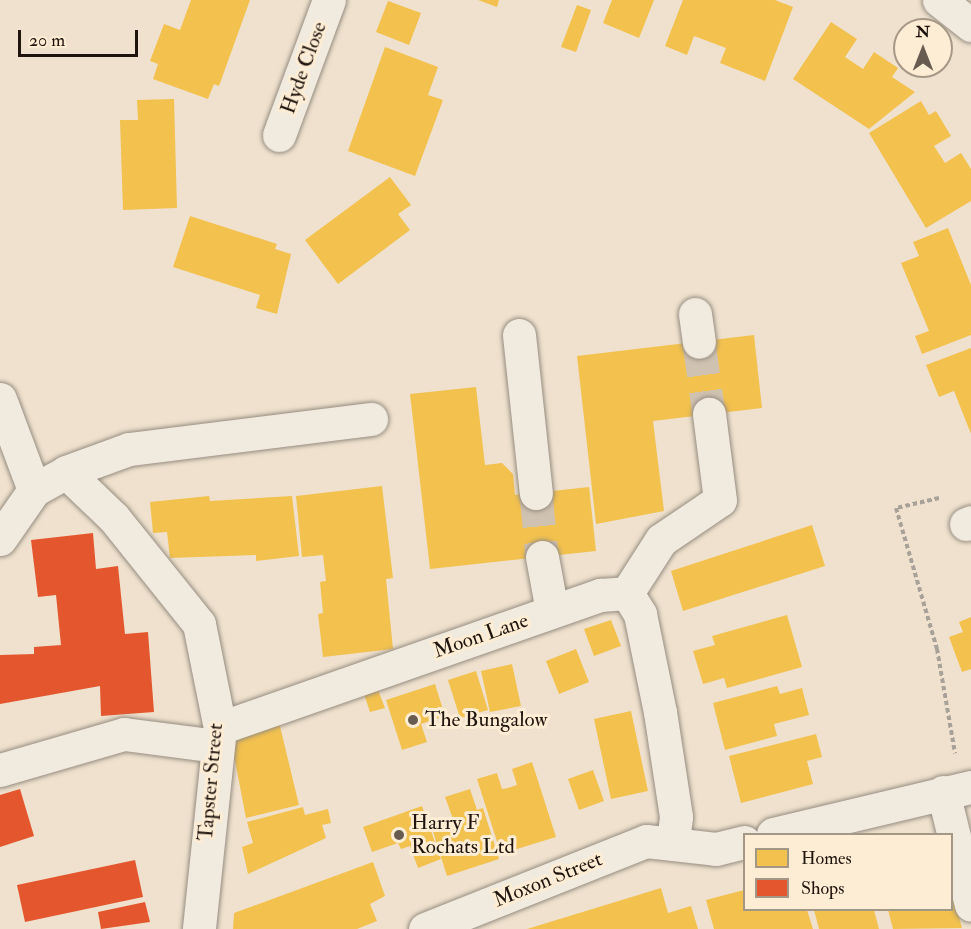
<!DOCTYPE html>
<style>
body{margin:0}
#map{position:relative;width:971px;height:929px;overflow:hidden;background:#efe1cd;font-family:"IM FELL Double Pica",serif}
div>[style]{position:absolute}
.homes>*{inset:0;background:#f2c14e}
.shops>*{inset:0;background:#e4572e}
.minor-tunnel>*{height:33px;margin-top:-16.5px;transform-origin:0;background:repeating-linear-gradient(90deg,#d0c2b0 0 33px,transparent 0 49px)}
.path>*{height:4px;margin-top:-2px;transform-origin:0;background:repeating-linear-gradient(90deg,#a8a198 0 4.5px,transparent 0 7.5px)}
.roads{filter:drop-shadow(0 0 2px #968d81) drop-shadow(0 0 2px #968d81)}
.minor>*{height:33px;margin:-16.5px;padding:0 16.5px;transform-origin:16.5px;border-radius:16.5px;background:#f1eadf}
.dots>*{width:16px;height:16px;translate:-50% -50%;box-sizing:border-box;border:3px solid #feedd5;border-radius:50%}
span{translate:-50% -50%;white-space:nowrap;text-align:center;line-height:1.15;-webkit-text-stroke:6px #feedd5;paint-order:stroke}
.street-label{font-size:21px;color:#1f150e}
.poi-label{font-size:21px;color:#1f150e}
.left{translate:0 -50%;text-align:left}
.legend{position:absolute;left:743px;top:833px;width:210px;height:78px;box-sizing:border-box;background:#feedd5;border:2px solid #a59785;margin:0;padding:8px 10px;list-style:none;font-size:18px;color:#1f150e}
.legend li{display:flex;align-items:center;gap:12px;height:30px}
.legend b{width:30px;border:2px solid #a59785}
.north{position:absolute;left:893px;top:18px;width:60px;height:60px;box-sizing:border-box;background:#feedd5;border:2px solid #a59785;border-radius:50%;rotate:0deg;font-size:16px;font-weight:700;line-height:24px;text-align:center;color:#1f150e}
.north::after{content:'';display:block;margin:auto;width:21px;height:27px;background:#685c51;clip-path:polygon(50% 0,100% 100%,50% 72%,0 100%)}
.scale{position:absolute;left:18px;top:30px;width:120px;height:27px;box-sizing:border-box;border:3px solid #1f150e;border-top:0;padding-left:8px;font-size:18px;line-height:21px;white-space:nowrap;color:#1f150e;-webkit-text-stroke:4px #feedd5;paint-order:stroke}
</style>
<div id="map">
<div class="homes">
<div style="clip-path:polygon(191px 0,250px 0,219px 86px,214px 84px,208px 99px,153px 79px,158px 64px,150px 61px,164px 24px,180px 30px)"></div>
<div style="clip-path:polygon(478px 0,499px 0,497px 7px)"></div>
<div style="clip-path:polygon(612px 0,654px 0,639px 38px,603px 23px)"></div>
<div style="clip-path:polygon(683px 0,775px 0,793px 7px,765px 81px,720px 63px,726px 48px,694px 36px,687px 55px,665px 46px)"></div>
<div style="clip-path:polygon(388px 1px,421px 13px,409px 45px,376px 32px)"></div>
<div style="clip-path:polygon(577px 5px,591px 10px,576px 52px,561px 47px)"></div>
<div style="clip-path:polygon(831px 22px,857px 39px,845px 57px,863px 69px,874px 52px,898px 68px,892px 77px,915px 92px,869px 129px,793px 79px)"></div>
<div style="clip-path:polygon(385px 47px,438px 67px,428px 95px,443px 100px,415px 176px,348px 151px)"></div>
<div style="clip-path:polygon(174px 99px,177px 208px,123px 210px,120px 120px,138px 120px,137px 100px)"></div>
<div style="clip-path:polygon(921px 101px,929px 115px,936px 111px,951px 136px,934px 146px,945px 163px,961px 153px,971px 169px,971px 201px,926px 228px,869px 133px)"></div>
<div style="clip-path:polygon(390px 177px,411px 205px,398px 214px,410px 230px,338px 284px,305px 240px)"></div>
<div style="clip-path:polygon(190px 216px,277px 244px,275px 249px,291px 254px,277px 314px,256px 308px,260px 295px,173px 267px)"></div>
<div style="clip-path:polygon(948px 228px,971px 285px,971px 335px,922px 354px,915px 336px,929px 331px,901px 263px,919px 256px,913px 242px)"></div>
<div style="clip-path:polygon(754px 335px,762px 408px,653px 421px,664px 511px,596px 524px,577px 356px)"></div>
<div style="clip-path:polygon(971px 348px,971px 434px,954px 391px,939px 397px,926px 365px)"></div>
<div style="clip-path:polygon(476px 387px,485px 465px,502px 463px,513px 474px,515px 495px,589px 487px,596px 551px,430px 569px,410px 394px)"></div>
<div style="clip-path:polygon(382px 486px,393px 578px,386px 579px,393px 649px,323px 657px,318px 614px,323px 613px,320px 582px,326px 581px,323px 555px,302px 557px,296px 496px)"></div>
<div style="clip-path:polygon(209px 496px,210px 501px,292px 496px,299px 556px,256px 561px,256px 555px,170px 558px,167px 532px,153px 533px,150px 502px)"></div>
<div style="clip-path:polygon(812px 525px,825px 566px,683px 611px,671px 571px)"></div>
<div style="clip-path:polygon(787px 615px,802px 667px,727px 688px,724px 678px,703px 684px,693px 651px,715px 645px,712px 636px)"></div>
<div style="clip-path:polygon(971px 617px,971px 669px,962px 672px,949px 637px,963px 632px,959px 622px)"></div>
<div style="clip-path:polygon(611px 620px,621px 646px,594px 656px,584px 629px)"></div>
<div style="clip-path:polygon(576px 649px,589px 682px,559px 694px,546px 661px)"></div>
<div style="clip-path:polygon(512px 664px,521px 706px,490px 712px,481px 671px)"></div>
<div style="clip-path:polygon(476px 671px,488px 710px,460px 718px,448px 680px)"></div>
<div style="clip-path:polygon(435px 684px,445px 716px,421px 724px,427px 742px,402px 750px,386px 700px)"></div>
<div style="clip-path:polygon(777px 686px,780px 694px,802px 688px,809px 715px,774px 724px,777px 736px,725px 750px,713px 703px)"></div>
<div style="clip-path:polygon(378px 690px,385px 708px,370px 712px,364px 694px)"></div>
<div style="clip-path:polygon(631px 711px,648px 791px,611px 799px,594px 719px)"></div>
<div style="clip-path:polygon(278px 718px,299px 805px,246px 818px,231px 740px)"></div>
<div style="clip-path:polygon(816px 734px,822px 757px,807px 761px,813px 784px,741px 803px,729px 756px)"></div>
<div style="clip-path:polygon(532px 762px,556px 837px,501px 854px,477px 779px,497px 773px,502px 789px,508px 788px,517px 785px,512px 769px)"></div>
<div style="clip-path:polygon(593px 770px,604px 801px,579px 810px,568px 779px)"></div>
<div style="clip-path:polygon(470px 789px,477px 810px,483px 808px,499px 859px,447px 876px,431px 825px,453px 819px,445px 797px)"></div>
<div style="clip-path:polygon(422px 806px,441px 859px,418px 868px,410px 846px,401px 849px,398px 843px,372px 852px,363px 827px)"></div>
<div style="clip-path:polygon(303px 807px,305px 815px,328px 809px,331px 823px,322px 825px,326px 838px,248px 874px,242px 847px,253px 843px,247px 822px)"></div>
<div style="clip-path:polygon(373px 862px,385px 896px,370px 904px,377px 921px,357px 929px,233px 929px,234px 913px)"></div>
<div style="clip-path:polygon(661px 888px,668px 913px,691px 906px,698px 929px,527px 929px)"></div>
<div style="clip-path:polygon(744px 890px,744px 910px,807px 910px,813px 929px,714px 929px,706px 900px)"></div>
<div style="clip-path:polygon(952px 890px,962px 928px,893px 929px,888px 910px,952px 910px)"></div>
<div style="clip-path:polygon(814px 910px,874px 910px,879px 929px,819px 929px)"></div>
</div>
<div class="shops">
<div style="clip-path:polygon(93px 533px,96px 569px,118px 566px,125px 634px,148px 632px,154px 712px,101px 716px,100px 686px,0 704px,0 655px,34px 654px,34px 647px,61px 645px,56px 595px,38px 597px,31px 540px)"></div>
<div style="clip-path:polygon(20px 789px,34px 836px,0 847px,0 795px)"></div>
<div style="clip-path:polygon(135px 860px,143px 897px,25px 922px,17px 885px)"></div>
<div style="clip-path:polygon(145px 902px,150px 922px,101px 929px,98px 912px)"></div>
</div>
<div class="minor-tunnel">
<div style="left:699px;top:342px;width:73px;rotate:82.1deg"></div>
<div style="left:536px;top:493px;width:64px;rotate:84.6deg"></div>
</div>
<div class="path">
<div style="left:939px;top:498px;width:44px;rotate:166.9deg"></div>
<div style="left:896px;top:508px;width:147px;rotate:73.8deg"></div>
<div style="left:937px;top:649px;width:106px;rotate:80.2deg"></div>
</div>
<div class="roads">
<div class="minor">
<div style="left:939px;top:0;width:41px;rotate:38deg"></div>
<div style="left:279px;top:135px;width:144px;rotate:-69.7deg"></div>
<div style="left:695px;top:314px;width:28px;rotate:82deg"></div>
<div style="left:519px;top:335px;width:159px;rotate:83.9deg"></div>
<div style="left:0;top:399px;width:97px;rotate:69.5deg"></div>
<div style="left:66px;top:472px;width:67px;rotate:-20.1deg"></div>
<div style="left:129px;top:449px;width:244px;rotate:-7.1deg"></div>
<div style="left:966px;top:524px;width:5px;rotate:-22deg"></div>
<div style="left:0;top:539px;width:60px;rotate:-55.2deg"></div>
<div style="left:34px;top:490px;width:37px;rotate:-29deg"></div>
<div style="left:66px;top:472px;width:66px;rotate:43.8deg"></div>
<div style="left:114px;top:518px;width:136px;rotate:51.3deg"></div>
<div style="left:199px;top:624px;width:106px;rotate:78.6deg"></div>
<div style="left:220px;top:728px;width:202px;rotate:96deg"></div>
<div style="left:542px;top:557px;width:55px;rotate:79.5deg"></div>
<div style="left:627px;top:593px;width:63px;rotate:-57.3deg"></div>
<div style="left:661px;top:540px;width:71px;rotate:-34.1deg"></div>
<div style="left:720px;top:500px;width:87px;rotate:-97.3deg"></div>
<div style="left:220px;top:728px;width:403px;rotate:-19.3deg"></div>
<div style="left:600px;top:595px;width:27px;rotate:-4deg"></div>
<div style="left:627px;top:593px;width:25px;rotate:58deg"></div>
<div style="left:640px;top:614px;width:100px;rotate:78.5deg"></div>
<div style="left:660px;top:712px;width:106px;rotate:81.3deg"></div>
<div style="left:676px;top:817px;width:24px;rotate:97deg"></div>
<div style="left:0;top:770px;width:129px;rotate:-16.2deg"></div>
<div style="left:124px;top:734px;width:93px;rotate:7.4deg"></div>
<div style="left:943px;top:792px;width:116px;rotate:76.1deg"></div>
<div style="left:773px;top:834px;width:204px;rotate:-13.4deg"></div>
<div style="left:425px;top:929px;width:238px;rotate:-21.7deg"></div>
<div style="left:646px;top:841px;width:70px;rotate:6.5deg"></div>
<div style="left:716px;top:849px;width:29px;rotate:-14deg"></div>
</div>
</div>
<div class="dots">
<div style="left:413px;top:720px;background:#685c51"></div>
<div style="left:399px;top:835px;background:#685c51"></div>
</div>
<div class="street-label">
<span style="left:304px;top:68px;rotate:-70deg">Hyde Close</span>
<span style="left:481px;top:636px;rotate:-19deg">Moon Lane</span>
<span style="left:211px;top:782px;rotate:-85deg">Tapster Street</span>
<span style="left:548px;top:880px;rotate:-22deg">Moxon Street</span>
</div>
<div class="poi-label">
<span class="left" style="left:425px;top:720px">The Bungalow</span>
<span class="left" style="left:411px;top:835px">Harry F<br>Rochats Ltd</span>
</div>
<ul class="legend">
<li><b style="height:16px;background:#f2c14e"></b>Homes</li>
<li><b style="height:16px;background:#e4572e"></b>Shops</li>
</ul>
<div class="north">N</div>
<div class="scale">20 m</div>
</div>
